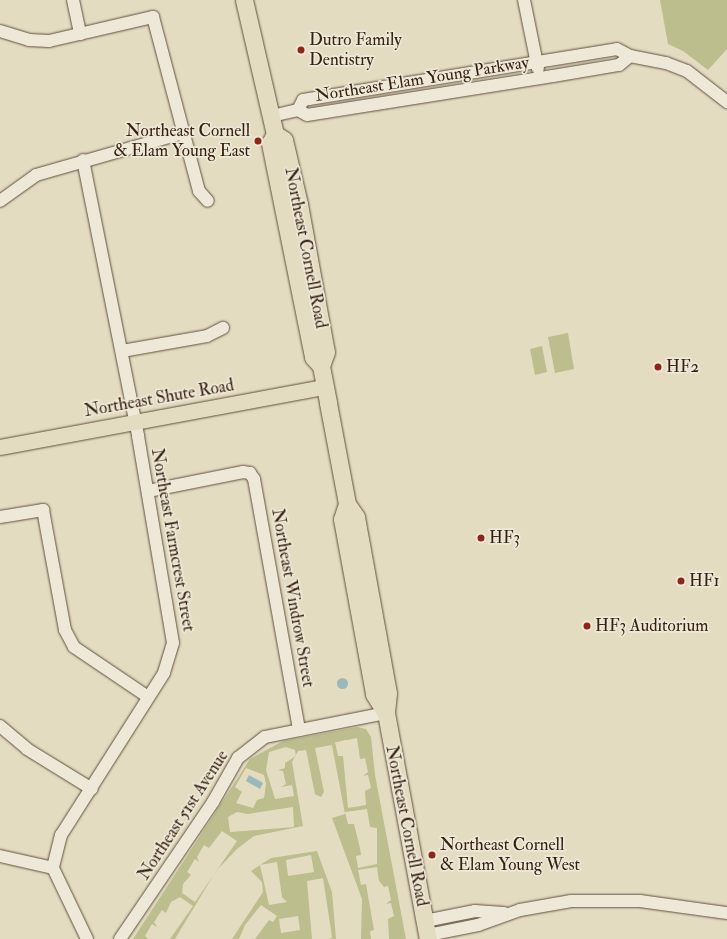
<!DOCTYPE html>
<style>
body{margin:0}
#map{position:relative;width:727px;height:939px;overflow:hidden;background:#e3dcc1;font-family:"IM FELL Double Pica",serif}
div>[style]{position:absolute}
.green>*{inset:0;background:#bcbe8d}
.water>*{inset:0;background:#99b9bd}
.round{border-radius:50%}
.roads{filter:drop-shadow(0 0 1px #634f3d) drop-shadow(0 0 1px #634f3d)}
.minor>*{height:12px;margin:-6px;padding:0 6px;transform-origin:6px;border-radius:6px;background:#ede8d7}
.major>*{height:15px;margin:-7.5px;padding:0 7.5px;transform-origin:7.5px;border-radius:7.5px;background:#e3dcc1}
.highway>*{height:17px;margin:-8.5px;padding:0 8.5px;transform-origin:8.5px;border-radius:8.5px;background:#e3dcc1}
.dots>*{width:11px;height:11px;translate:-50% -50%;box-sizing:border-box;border:2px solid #ede8d7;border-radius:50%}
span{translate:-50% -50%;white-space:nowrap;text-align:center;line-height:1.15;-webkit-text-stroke:3.5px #ede8d7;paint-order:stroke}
.poi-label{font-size:17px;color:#382011}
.left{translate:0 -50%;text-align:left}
.right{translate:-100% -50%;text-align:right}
.street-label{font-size:17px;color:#382011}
</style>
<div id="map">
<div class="green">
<div style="clip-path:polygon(660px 0,727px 0,727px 49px,708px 70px,683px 51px,668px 44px)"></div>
<div style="clip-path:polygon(568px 333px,574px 369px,555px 373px,548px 337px)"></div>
<div style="clip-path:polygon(542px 346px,547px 372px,535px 375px,530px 349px)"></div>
<div style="clip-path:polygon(evenodd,357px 727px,366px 729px,371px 737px,375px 775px,406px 939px,389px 939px,388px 919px,394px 916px,391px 903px,386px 904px,391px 900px,388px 886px,384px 887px,379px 881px,377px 867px,358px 870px,361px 885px,366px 884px,374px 930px,370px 931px,371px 939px,361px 939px,362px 899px,332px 818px,345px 814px,332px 745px,315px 748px,324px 792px,321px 797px,315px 794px,306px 750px,298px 751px,292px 762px,303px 826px,254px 836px,237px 849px,216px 871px,175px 939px,170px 939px,193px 906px,180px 897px,171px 902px,166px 913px,162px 910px,154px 922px,157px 927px,152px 924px,145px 936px,148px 939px,133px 939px,250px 759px,283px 741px,357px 727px,357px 738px,360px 759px,365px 758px,368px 772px,363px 776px,368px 775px,371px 788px,365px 791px,366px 805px,348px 808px,343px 756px,338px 756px,335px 742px,357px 738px,357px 727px,286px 747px,295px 750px,296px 756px,285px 763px,285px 768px,278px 770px,283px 771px,286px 784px,281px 787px,292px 785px,294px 796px,275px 799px,266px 770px,269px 752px,286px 747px,357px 727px,246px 768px,264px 775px,266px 784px,264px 798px,257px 800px,253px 808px,236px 803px,242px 792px,235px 787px,246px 768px,357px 727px,293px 807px,294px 827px,230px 832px,228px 817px,237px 812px,248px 814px,293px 807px,357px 727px,367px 809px,370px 827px,377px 828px,377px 864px,358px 868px,356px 856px,361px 855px,360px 848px,354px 824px,348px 824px,345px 812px,367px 809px,357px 727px,222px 831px,237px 841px,195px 902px,182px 893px,183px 884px,191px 875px,187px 872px,195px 859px,199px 862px,197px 857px,204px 845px,209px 848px,222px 831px)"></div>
<div style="clip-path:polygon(evenodd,317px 851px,332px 892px,336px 939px,328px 939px,332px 938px,331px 930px,323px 878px,307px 881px,312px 939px,255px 939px,269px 920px,273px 922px,277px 916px,261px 905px,245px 925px,239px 939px,232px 939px,263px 892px,262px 882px,251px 871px,271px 858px,317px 851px,311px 855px,314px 872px,288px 876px,286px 860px,311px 855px,317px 851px,277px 862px,282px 897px,287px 902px,269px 905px,260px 865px,277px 862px,317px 851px,298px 916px,300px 930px,281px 933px,279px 919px,298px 916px)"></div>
</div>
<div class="water">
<div class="round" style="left:336.5px;top:677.5px;width:11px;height:11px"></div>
<div style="clip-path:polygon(249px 775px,263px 783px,260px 789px,246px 781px)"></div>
</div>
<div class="roads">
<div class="minor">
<div style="left:73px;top:0;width:35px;rotate:78deg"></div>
<div style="left:524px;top:0;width:70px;rotate:78.5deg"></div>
<div style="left:0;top:31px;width:30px;rotate:17deg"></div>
<div style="left:29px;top:40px;width:20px;rotate:3deg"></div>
<div style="left:49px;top:41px;width:107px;rotate:-13deg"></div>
<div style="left:153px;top:17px;width:180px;rotate:75.2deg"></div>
<div style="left:199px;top:191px;width:13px;rotate:48deg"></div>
<div style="left:298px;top:110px;width:11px;rotate:-63deg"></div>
<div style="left:303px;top:100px;width:318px;rotate:-9.2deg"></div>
<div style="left:617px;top:49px;width:15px;rotate:28deg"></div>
<div style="left:630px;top:56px;width:37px;rotate:11deg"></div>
<div style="left:666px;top:63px;width:22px;rotate:21deg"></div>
<div style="left:687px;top:71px;width:51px;rotate:37.8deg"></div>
<div style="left:298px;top:110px;width:10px;rotate:29deg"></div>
<div style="left:307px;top:115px;width:249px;rotate:-9deg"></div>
<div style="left:553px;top:76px;width:67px;rotate:-9.5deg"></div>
<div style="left:619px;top:65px;width:14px;rotate:-39deg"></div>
<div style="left:272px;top:116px;width:27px;rotate:-13deg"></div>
<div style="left:83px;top:160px;width:281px;rotate:78.7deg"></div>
<div style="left:138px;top:436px;width:210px;rotate:80.4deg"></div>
<div style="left:173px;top:643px;width:31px;rotate:107deg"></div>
<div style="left:164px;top:673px;width:192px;rotate:122.4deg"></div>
<div style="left:61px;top:835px;width:34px;rotate:104deg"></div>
<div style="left:53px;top:868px;width:79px;rotate:64.4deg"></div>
<div style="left:0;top:201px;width:44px;rotate:-35.8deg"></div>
<div style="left:36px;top:175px;width:153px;rotate:-15.9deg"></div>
<div style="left:122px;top:351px;width:86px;rotate:-10deg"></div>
<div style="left:207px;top:336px;width:18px;rotate:-27deg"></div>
<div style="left:148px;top:491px;width:97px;rotate:-11.3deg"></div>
<div style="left:243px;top:472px;width:7px;rotate:8deg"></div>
<div style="left:250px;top:473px;width:7px;rotate:56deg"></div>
<div style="left:254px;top:479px;width:255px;rotate:79.8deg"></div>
<div style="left:0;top:517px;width:44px;rotate:-9.2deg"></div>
<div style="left:43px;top:510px;width:122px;rotate:79.6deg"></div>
<div style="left:65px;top:630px;width:19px;rotate:62deg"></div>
<div style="left:74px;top:647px;width:89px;rotate:34deg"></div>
<div style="left:0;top:726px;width:35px;rotate:40deg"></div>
<div style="left:27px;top:749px;width:76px;rotate:31.6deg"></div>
<div style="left:0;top:856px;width:54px;rotate:12.8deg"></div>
<div style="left:425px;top:921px;width:51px;rotate:-11.3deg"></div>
<div style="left:475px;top:911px;width:29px;rotate:4deg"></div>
<div style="left:428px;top:935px;width:51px;rotate:-11.3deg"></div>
<div style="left:478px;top:925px;width:45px;rotate:-19.7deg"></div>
<div style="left:520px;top:910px;width:52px;rotate:-10deg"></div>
<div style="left:571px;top:901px;width:69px"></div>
<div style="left:640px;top:901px;width:88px;rotate:7.9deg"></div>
<div style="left:120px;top:939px;width:166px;rotate:-55.8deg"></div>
<div style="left:213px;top:802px;width:51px;rotate:-60.4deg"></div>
<div style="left:238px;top:758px;width:34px;rotate:-38deg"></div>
<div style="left:265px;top:737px;width:123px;rotate:-11.2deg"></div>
</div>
<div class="major">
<div style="left:0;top:447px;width:330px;rotate:-10.5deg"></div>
</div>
<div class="highway">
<div style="left:244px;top:0;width:138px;rotate:77deg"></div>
<div style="left:275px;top:134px;width:10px;rotate:119deg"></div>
<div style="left:270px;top:143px;width:218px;rotate:78.6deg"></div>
<div style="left:313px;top:357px;width:12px;rotate:48deg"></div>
<div style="left:275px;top:134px;width:11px;rotate:34deg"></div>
<div style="left:284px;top:140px;width:66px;rotate:76.8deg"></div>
<div style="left:299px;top:204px;width:150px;rotate:79.7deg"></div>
<div style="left:326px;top:352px;width:15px;rotate:110deg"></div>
<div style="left:321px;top:366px;width:38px;rotate:79deg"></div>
<div style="left:328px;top:403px;width:103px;rotate:79.3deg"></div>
<div style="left:347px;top:504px;width:16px;rotate:55deg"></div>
<div style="left:356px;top:517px;width:179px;rotate:79.7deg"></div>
<div style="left:388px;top:693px;width:20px;rotate:96deg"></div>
<div style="left:386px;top:713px;width:230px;rotate:79.5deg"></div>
<div style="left:347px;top:504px;width:16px;rotate:108deg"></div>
<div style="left:342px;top:519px;width:178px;rotate:79.6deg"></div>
<div style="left:374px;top:694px;width:22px;rotate:58deg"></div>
</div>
</div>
<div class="dots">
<div style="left:301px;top:50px;background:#8f2418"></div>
<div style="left:258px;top:141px;background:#8f2418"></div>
<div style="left:658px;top:367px;background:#8f2418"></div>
<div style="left:481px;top:538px;background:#8f2418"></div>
<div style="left:681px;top:581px;background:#8f2418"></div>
<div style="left:587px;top:626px;background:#8f2418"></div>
<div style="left:432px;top:855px;background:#8f2418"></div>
</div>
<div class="poi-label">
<span class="left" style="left:309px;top:50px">Dutro Family<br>Dentistry</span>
<span class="right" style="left:250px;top:141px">Northeast Cornell<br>&amp; Elam Young East</span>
<span class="left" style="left:666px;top:367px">HF2</span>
<span class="left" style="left:489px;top:538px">HF3</span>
<span class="left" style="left:689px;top:581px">HF1</span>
<span class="left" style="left:595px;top:626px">HF3 Auditorium</span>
<span class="left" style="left:440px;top:855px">Northeast Cornell<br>&amp; Elam Young West</span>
</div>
<div class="street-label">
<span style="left:422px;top:79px;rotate:-9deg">Northeast Elam Young Parkway</span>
<span style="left:306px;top:248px;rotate:79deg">Northeast Cornell Road</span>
<span style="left:159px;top:398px;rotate:-10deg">Northeast Shute Road</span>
<span style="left:173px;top:540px;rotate:80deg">Northeast Farmcrest Street</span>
<span style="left:293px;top:598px;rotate:80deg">Northeast Windrow Street</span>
<span style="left:183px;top:815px;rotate:-57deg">Northeast 51st Avenue</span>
<span style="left:407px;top:826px;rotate:79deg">Northeast Cornell Road</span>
</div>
</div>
